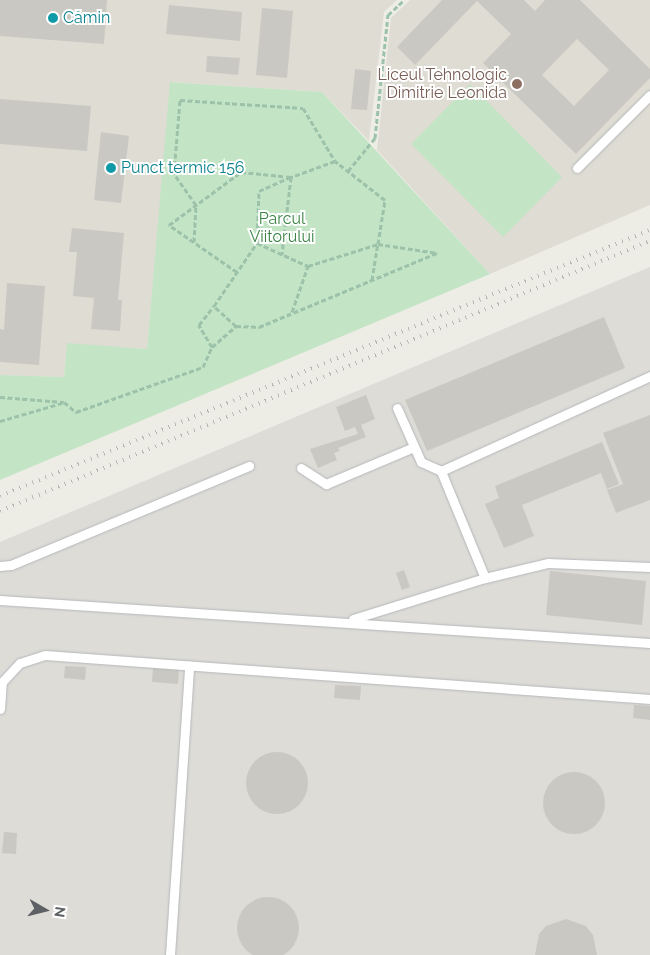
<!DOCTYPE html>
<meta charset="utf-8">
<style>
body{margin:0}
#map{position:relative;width:650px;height:955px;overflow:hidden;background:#eeede5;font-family:Raleway,sans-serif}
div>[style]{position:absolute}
.industrial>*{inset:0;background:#dddcd7}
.education>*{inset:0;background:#dedcd3}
.green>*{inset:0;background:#c4e4c6}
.building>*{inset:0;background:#cac8c2}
.round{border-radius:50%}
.path>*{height:3px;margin-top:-1.5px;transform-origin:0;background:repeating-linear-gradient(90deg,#9cc2aa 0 5px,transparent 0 7.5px)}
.roads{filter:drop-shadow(0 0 1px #b5b7bb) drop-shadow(0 0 1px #b5b7bb)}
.service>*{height:9px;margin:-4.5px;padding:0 4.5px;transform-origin:4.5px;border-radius:4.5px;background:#fff}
.rail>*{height:4px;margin-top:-2px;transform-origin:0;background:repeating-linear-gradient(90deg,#b5b6b6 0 1px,transparent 0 7px)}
.dots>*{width:14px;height:14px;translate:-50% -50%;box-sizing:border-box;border:2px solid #fff;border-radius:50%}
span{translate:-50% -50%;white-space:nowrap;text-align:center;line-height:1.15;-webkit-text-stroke:4px #fff;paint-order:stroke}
.culture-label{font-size:16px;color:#0d838f}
.left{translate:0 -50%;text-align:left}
.education-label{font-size:16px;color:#785e54}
.right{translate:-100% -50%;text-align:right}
.park-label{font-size:16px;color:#3c8446}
.north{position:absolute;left:20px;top:885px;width:50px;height:50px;-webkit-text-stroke:4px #fff;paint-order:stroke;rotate:98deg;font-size:14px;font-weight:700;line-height:20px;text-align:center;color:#5d6064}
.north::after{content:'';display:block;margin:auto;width:18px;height:22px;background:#5d6064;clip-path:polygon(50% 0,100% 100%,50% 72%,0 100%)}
</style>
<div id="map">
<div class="industrial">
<div style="clip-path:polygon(650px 267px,650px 955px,0 955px,0 542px)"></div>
</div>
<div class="education">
<div style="clip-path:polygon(0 0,397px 0,384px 12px,369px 141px,322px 92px,171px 82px,147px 349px,67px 344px,64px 377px,0 375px)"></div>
<div style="clip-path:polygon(410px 0,650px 0,650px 205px,490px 274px,377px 150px,391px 18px)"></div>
</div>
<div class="green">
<div style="clip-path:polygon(170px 82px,322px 92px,490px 274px,0 480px,0 375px,64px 377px,67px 343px,147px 349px)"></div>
<div style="clip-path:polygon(470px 84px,562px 177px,503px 237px,411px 144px)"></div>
</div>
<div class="building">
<div style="clip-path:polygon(0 0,107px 0,104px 44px,0 36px)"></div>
<div style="clip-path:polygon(evenodd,442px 0,524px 0,535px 11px,545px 0,580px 0,650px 69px,650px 78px,576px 154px,483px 63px,511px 34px,477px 1px,415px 65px,397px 47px,442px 0,577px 39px,609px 70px,574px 106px,542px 75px,577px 39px)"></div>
<div style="clip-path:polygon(169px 5px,242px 12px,240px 41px,166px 34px)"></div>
<div style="clip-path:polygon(262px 8px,293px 11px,287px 78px,256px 75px)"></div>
<div style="clip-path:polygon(207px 56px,240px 58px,238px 75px,206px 72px)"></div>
<div style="clip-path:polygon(355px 69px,371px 71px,367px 110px,351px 109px)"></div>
<div style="clip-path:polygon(0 99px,91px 106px,87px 151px,0 144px)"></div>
<div style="clip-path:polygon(101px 132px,129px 136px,121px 203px,94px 200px)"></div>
<div style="clip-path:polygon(72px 228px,124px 233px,118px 300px,122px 300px,120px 331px,91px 329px,94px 298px,73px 296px,77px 252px,69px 252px)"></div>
<div style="clip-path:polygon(7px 283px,45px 286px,39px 365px,0 362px,0 329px,4px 330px)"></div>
<div style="clip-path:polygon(604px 317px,625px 368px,427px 451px,405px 400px)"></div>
<div style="clip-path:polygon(366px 395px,375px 419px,361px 425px,366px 437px,338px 448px,340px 451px,334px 453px,337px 460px,318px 468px,310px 449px,358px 434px,355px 427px,345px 431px,336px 407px)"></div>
<div style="clip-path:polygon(650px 415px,650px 500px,616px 513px,607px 490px,623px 484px,603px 433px)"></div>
<div style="clip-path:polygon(602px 442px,619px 484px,607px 489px,601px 473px,522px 505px,534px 536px,504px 548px,485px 504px,499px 498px,495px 486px)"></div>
<div style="clip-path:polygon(404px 570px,410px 587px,402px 590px,396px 573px)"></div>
<div style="clip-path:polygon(550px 571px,646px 581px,642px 625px,546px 615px)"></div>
<div style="clip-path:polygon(65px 666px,86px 667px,85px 680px,64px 678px)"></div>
<div style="clip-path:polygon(153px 668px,179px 670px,178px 684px,152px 682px)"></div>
<div style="clip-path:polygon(335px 685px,361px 686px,360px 700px,334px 698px)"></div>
<div style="clip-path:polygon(634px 705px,650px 706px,650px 720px,633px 718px)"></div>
<div class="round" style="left:246px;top:752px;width:62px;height:62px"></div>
<div class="round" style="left:543px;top:772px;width:62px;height:62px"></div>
<div style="clip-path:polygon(4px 832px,17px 833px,16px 854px,2px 853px)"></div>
<div class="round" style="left:237px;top:897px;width:62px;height:62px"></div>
<div style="clip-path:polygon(566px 919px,586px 926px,593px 935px,597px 955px,535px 955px,539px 934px,546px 926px)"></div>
</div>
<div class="path">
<div style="left:348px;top:171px;width:43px;rotate:-50.7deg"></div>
<div style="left:375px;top:138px;width:124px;rotate:-84deg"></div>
<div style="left:388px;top:15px;width:22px;rotate:-43deg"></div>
<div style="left:194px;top:242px;width:37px;rotate:-87deg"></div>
<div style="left:196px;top:205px;width:39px;rotate:-125deg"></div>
<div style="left:174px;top:173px;width:73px;rotate:-85.3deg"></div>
<div style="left:180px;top:100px;width:123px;rotate:3.7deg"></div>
<div style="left:303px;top:108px;width:62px;rotate:58.9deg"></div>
<div style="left:257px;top:243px;width:52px;rotate:-87.8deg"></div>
<div style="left:259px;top:191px;width:34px;rotate:-24deg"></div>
<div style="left:237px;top:272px;width:83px;rotate:-145.3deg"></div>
<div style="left:169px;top:225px;width:89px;rotate:-36.4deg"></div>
<div style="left:241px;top:172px;width:50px;rotate:5.7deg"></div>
<div style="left:372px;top:280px;width:36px;rotate:-81deg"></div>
<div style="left:378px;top:244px;width:60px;rotate:8.7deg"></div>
<div style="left:292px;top:312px;width:49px;rotate:-70.8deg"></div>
<div style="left:236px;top:326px;width:23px;rotate:2deg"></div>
<div style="left:259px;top:327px;width:193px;rotate:-22.6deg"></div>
<div style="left:212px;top:347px;width:26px;rotate:-121deg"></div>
<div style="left:199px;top:325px;width:24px;rotate:-52deg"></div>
<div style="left:0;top:397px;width:64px;rotate:4.5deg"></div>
<div style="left:64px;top:402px;width:16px;rotate:40deg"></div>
<div style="left:76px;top:412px;width:135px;rotate:-19.5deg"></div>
<div style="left:203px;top:367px;width:22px;rotate:-66deg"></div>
<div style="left:212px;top:347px;width:32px;rotate:-41deg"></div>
<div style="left:236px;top:326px;width:30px;rotate:-138deg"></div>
<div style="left:214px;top:306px;width:76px;rotate:-55.7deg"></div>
<div style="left:257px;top:243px;width:56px;rotate:24.3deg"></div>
<div style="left:308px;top:266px;width:73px;rotate:-17.4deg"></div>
<div style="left:378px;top:244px;width:45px;rotate:-81deg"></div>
<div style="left:385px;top:200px;width:63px;rotate:-142deg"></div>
<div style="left:335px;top:161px;width:47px;rotate:160deg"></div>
<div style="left:291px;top:177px;width:78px;rotate:96.7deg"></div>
<div style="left:0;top:421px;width:65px;rotate:-16.2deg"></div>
</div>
<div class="roads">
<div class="service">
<div style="left:577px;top:168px;width:103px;rotate:-45deg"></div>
<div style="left:397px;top:408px;width:59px;rotate:66deg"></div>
<div style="left:421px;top:462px;width:22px;rotate:24deg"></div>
<div style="left:301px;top:468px;width:30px;rotate:33deg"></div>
<div style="left:326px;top:484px;width:95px;rotate:-22.8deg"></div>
<div style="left:0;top:566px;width:11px;rotate:-5deg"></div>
<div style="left:11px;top:565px;width:258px;rotate:-22.6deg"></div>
<div style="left:485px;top:578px;width:65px;rotate:-13.4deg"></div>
<div style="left:548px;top:563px;width:102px;rotate:2.2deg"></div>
<div style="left:0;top:600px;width:651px;rotate:3.78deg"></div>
<div style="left:353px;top:619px;width:138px;rotate:-17.3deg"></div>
<div style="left:485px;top:578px;width:116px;rotate:-112.4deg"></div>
<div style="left:441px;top:471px;width:230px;rotate:-24.4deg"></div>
<div style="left:0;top:709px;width:27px;rotate:-86deg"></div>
<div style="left:2px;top:682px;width:26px;rotate:-47deg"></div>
<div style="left:20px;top:663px;width:26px;rotate:-18deg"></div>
<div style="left:45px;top:655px;width:607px;rotate:4.16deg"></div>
<div style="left:170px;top:955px;width:290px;rotate:-86.2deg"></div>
</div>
</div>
<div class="rail">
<div style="left:0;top:496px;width:702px;rotate:-22.26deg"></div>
<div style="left:0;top:511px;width:704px;rotate:-22.56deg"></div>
</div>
<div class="dots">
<div style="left:53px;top:18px;background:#0f9aa8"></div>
<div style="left:517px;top:84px;background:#8d6e63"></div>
<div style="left:111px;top:168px;background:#0f9aa8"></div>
</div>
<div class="culture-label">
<span class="left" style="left:63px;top:18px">Cămin</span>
<span class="left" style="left:121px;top:168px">Punct termic 156</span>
</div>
<div class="education-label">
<span class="right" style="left:507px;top:84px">Liceul Tehnologic<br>Dimitrie Leonida</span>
</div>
<div class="park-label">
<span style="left:282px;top:228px">Parcul<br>Viitorului</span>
</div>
<div class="north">N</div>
</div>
